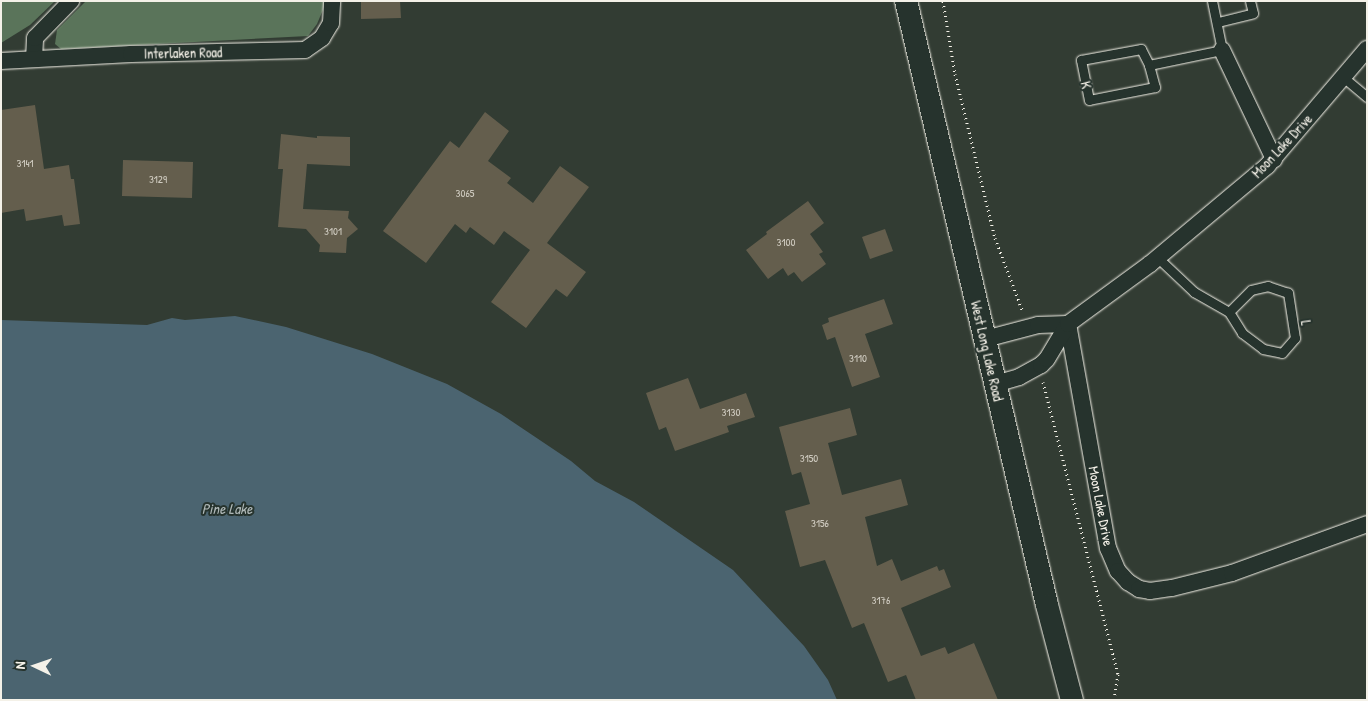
<!DOCTYPE html>
<style>
body{margin:0}
#map{position:relative;width:1368px;height:701px;overflow:hidden;background:#323c33;font-family:"Patrick Hand",sans-serif}
div>[style]{position:absolute}
.green>*{inset:0;background:#5a745a}
.water>*{inset:0;background:#4b6470}
.building>*{inset:0;background:#645e4d}
.path>*{height:3px;margin-top:-1.5px;transform-origin:0;background:repeating-linear-gradient(90deg,#f4f1e8 0 1px,transparent 0 5px)}
.roads{filter:drop-shadow(0 0 1px #f4f1e8) drop-shadow(0 0 1px #f4f1e8)}
.lane>*{height:9px;margin:-4.5px;padding:0 4.5px;transform-origin:4.5px;border-radius:4.5px;background:#26332d}
.street>*{height:16px;margin:-8px;padding:0 8px;transform-origin:8px;border-radius:8px;background:#26332d}
.secondary>*{height:22px;margin:-11px;padding:0 11px;transform-origin:11px;border-radius:11px;background:#26332d}
span{translate:-50% -50%;white-space:nowrap;text-align:center;line-height:1.15;-webkit-text-stroke:4px #26332d;paint-order:stroke}
.number-label{font-size:11px;color:#d0ccc1}
.number-label span{-webkit-text-stroke-width:0}
.street-label{font-size:14px;color:#f4f1e8}
.water-label{font-size:15px;color:#b0b9b8;font-style:italic}
.frame{position:absolute;inset:0;border:2px solid #f4f1e8;pointer-events:none}
.north{position:absolute;left:10px;top:641px;width:50px;height:50px;-webkit-text-stroke:4px #26332d;paint-order:stroke;rotate:273deg;font-size:14px;font-weight:700;line-height:20px;text-align:center;color:#f4f1e8}
.north::after{content:'';display:block;margin:auto;width:18px;height:22px;background:#f4f1e8;clip-path:polygon(50% 0,100% 100%,50% 72%,0 100%)}
</style>
<div id="map">
<div class="green">
<div style="clip-path:polygon(1px 1px,55px 1px,30px 25px,1px 43px)"></div>
<div style="clip-path:polygon(86px 1px,325px 1px,325px 5px,317px 24px,308px 36px,61px 49px,55px 44px,57px 30px)"></div>
</div>
<div class="water">
<div style="clip-path:polygon(235px 316px,286px 327px,372px 354px,447px 384px,501px 414px,571px 461px,595px 481px,634px 502px,733px 570px,804px 646px,828px 680px,837px 700px,1px 700px,1px 320px,147px 325px,172px 318px,185px 320px)"></div>
</div>
<div class="building">
<div style="clip-path:polygon(361px 1px,400px 1px,401px 18px,361px 19px)"></div>
<div style="clip-path:polygon(35px 105px,44px 169px,69px 165px,71px 179px,74px 179px,80px 224px,64px 226px,62px 215px,26px 221px,24px 209px,1px 213px,1px 110px)"></div>
<div style="clip-path:polygon(485px 112px,509px 131px,488px 161px,511px 178px,507px 183px,533px 203px,560px 166px,589px 187px,547px 243px,586px 272px,567px 297px,556px 289px,526px 328px,491px 302px,530px 250px,504px 231px,494px 245px,470px 227px,466px 233px,455px 224px,426px 263px,383px 231px,450px 141px,459px 148px)"></div>
<div style="clip-path:polygon(281px 134px,317px 138px,317px 136px,350px 137px,350px 166px,307px 164px,303px 209px,349px 211px,348px 218px,358px 229px,347px 238px,346px 253px,319px 252px,320px 245px,306px 229px,278px 227px,283px 169px,278px 169px)"></div>
<div style="clip-path:polygon(123px 160px,193px 162px,192px 198px,122px 196px)"></div>
<div style="clip-path:polygon(808px 201px,824px 223px,810px 234px,823px 252px,819px 254px,826px 264px,802px 282px,794px 272px,788px 276px,783px 268px,768px 279px,746px 250px,767px 234px,766px 232px)"></div>
<div style="clip-path:polygon(885px 229px,893px 251px,870px 259px,862px 237px)"></div>
<div style="clip-path:polygon(884px 299px,893px 324px,865px 334px,880px 377px,852px 387px,835px 337px,827px 340px,822px 325px,829px 322px,828px 318px)"></div>
<div style="clip-path:polygon(688px 378px,700px 409px,746px 393px,755px 417px,727px 426px,729px 432px,675px 451px,666px 427px,659px 430px,646px 393px)"></div>
<div style="clip-path:polygon(850px 408px,857px 435px,828px 443px,842px 495px,901px 479px,908px 505px,865px 517px,877px 566px,892px 559px,901px 581px,937px 566px,939px 571px,944px 569px,951px 587px,901px 608px,921px 656px,945px 647px,948px 654px,974px 643px,998px 700px,916px 700px,906px 675px,888px 682px,864px 623px,852px 628px,825px 560px,800px 567px,785px 511px,810px 504px,801px 472px,792px 475px,779px 427px)"></div>
</div>
<div class="path">
<div style="left:943px;top:1px;width:74px;rotate:80.7deg"></div>
<div style="left:955px;top:74px;width:169px;rotate:76.3deg"></div>
<div style="left:995px;top:238px;width:79px;rotate:69.3deg"></div>
<div style="left:1043px;top:382px;width:301px;rotate:75.6deg"></div>
<div style="left:1118px;top:674px;width:26px;rotate:99deg"></div>
</div>
<div class="roads">
<div class="lane">
<div style="left:1218px;top:22px;width:36px;rotate:-14deg"></div>
<div style="left:1253px;top:13px;width:12px;rotate:-104deg"></div>
<div style="left:1149px;top:65px;width:23px;rotate:75deg"></div>
<div style="left:1155px;top:87px;width:67px;rotate:168.9deg"></div>
<div style="left:1089px;top:100px;width:41px;rotate:-101.3deg"></div>
<div style="left:1081px;top:60px;width:61px;rotate:-10.4deg"></div>
<div style="left:1141px;top:49px;width:18px;rotate:63deg"></div>
<div style="left:1149px;top:65px;width:75px;rotate:-11.6deg"></div>
<div style="left:1222px;top:50px;width:50px;rotate:-101.5deg"></div>
<div style="left:1343px;top:77px;width:31px;rotate:40deg"></div>
<div style="left:1158px;top:258px;width:50px;rotate:43.4deg"></div>
<div style="left:1194px;top:292px;width:40px;rotate:29.7deg"></div>
<div style="left:1229px;top:312px;width:25px;rotate:58deg"></div>
<div style="left:1242px;top:333px;width:26px;rotate:37deg"></div>
<div style="left:1263px;top:349px;width:19px;rotate:12deg"></div>
<div style="left:1282px;top:353px;width:20px;rotate:-49deg"></div>
<div style="left:1295px;top:338px;width:46px;rotate:-98.8deg"></div>
<div style="left:1288px;top:293px;width:21px;rotate:-161deg"></div>
<div style="left:1268px;top:286px;width:17px;rotate:167deg"></div>
<div style="left:1251px;top:290px;width:31px;rotate:135deg"></div>
</div>
<div class="street">
<div style="left:1222px;top:50px;width:121px;rotate:64.5deg"></div>
<div style="left:34px;top:59px;width:21px;rotate:-87deg"></div>
<div style="left:35px;top:38px;width:52px;rotate:-45.8deg"></div>
<div style="left:1px;top:61px;width:130px;rotate:-3.1deg"></div>
<div style="left:131px;top:54px;width:174px;rotate:-1.3deg"></div>
<div style="left:305px;top:50px;width:21px;rotate:-35deg"></div>
<div style="left:322px;top:38px;width:17px;rotate:-59deg"></div>
<div style="left:331px;top:23px;width:22px;rotate:-87deg"></div>
<div style="left:1068px;top:324px;width:228px;rotate:79.9deg"></div>
<div style="left:1108px;top:548px;width:25px;rotate:67deg"></div>
<div style="left:1118px;top:571px;width:15px;rotate:48deg"></div>
<div style="left:1128px;top:582px;width:13px;rotate:32deg"></div>
<div style="left:1139px;top:589px;width:11px;rotate:10deg"></div>
<div style="left:1150px;top:591px;width:22px;rotate:-8deg"></div>
<div style="left:1172px;top:588px;width:62px;rotate:-14deg"></div>
<div style="left:1232px;top:573px;width:144px;rotate:-19.9deg"></div>
<div style="left:985px;top:339px;width:55px;rotate:-14.8deg"></div>
<div style="left:1038px;top:325px;width:30px;rotate:-2deg"></div>
<div style="left:995px;top:384px;width:25px;rotate:-16deg"></div>
<div style="left:1019px;top:377px;width:25px;rotate:-29deg"></div>
<div style="left:1041px;top:365px;width:8px;rotate:-45deg"></div>
<div style="left:1047px;top:359px;width:41px;rotate:-59deg"></div>
<div style="left:1068px;top:324px;width:102px;rotate:-36.2deg"></div>
<div style="left:1150px;top:264px;width:153px;rotate:-39.9deg"></div>
<div style="left:1267px;top:166px;width:154px;rotate:-49.5deg"></div>
</div>
<div class="secondary">
<div style="left:906px;top:1px;width:620px;rotate:76.86deg"></div>
<div style="left:1047px;top:605px;width:98px;rotate:75.3deg"></div>
</div>
</div>
<div class="number-label">
<span style="left:25px;top:163px">3141</span>
<span style="left:158px;top:179px">3129</span>
<span style="left:465px;top:193px">3065</span>
<span style="left:333px;top:231px">3101</span>
<span style="left:786px;top:242px">3100</span>
<span style="left:858px;top:358px">3110</span>
<span style="left:731px;top:412px">3130</span>
<span style="left:809px;top:458px">3150</span>
<span style="left:820px;top:523px">3156</span>
<span style="left:881px;top:600px">3176</span>
</div>
<div class="street-label">
<span style="left:183px;top:53px;rotate:-1deg">Interlaken Road</span>
<span style="left:1086px;top:85px;rotate:78deg">K</span>
<span style="left:1282px;top:146px;rotate:-47deg">Moon Lake Drive</span>
<span style="left:1306px;top:323px;rotate:81deg">L</span>
<span style="left:987px;top:351px;rotate:77deg">West Long Lake Road</span>
<span style="left:1101px;top:506px;rotate:79deg">Moon Lake Drive</span>
</div>
<div class="water-label">
<span style="left:227px;top:509px">Pine Lake</span>
</div>
<div class="frame"></div>
<div class="north">N</div>
</div>
